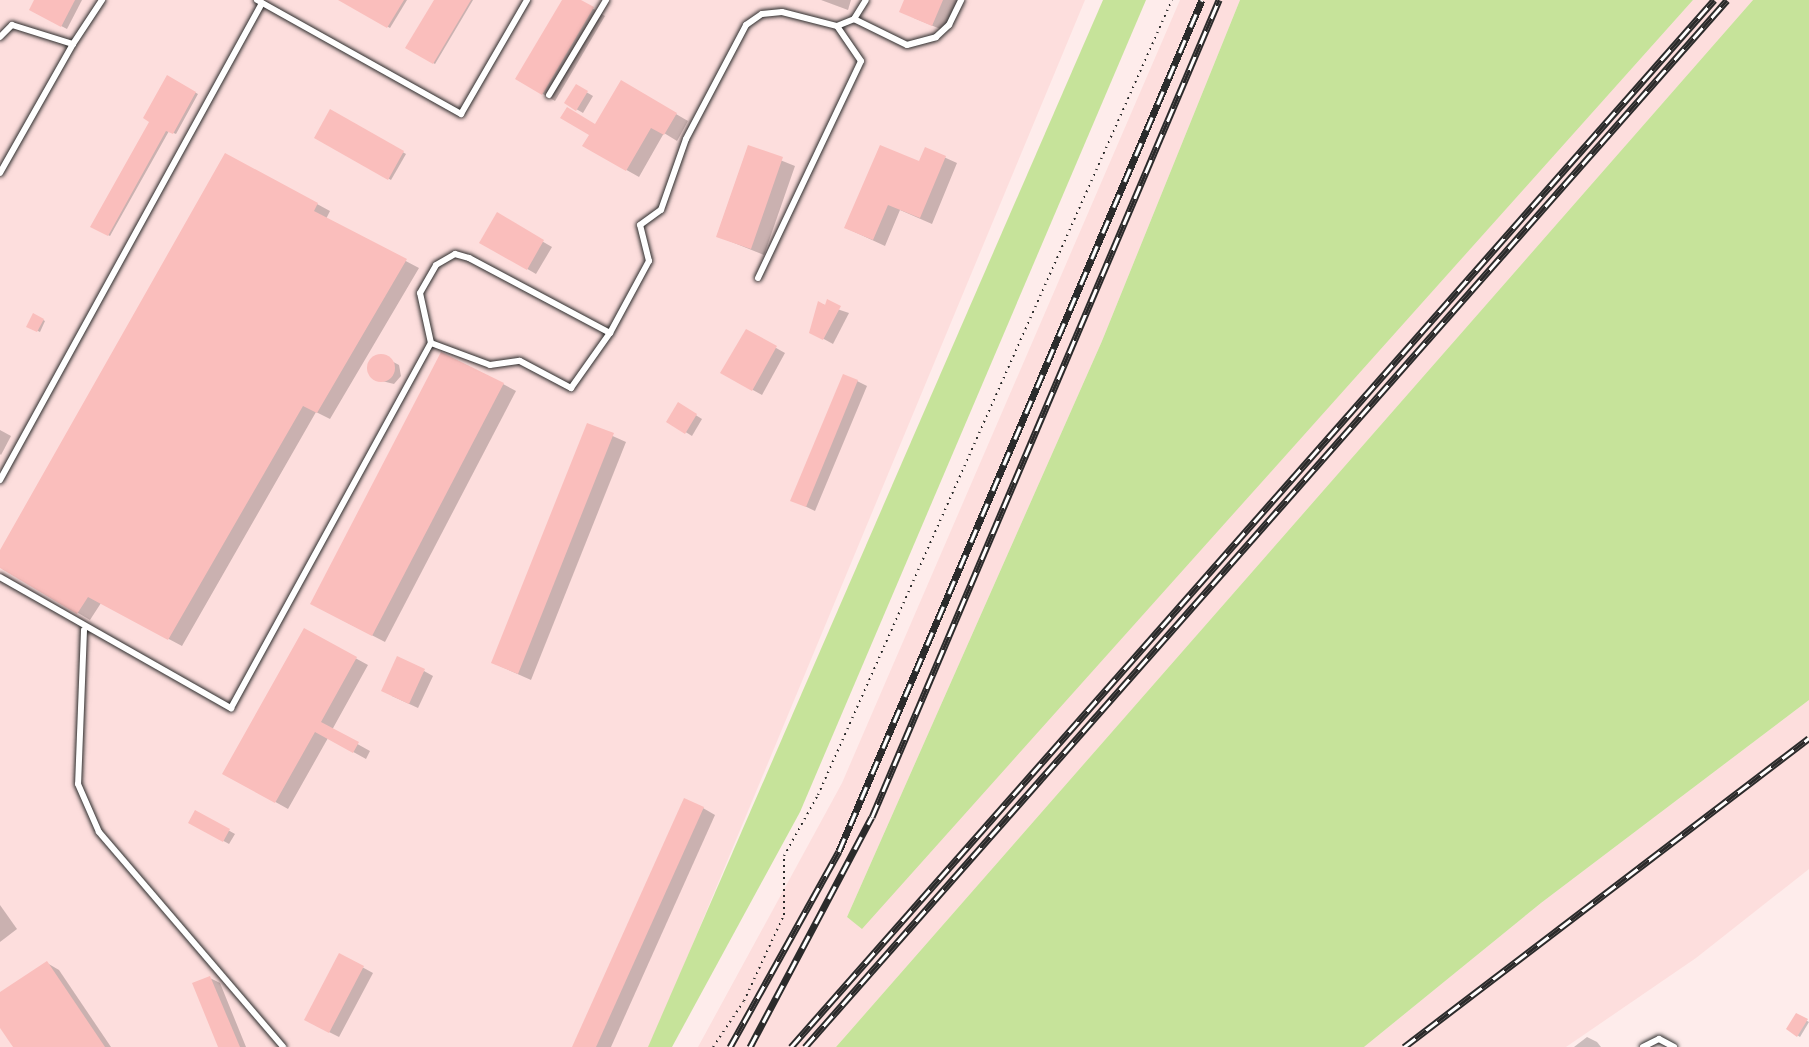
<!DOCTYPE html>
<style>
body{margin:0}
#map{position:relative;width:1809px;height:1047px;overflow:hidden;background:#feeceb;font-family:"Playpen Sans",sans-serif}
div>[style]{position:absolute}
.built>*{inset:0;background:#fddedd}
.green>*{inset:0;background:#c6e39a}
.shadow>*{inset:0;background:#0003}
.building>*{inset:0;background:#fabebc}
.round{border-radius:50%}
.path>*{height:2px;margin-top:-1px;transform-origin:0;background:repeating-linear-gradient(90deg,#2b2b2b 0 1.5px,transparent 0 6px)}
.roads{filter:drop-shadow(0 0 2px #2b2b2b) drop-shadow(0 0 2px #2b2b2b)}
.service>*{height:6px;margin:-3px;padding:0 3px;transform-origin:3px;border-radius:3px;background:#fff}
.rail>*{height:7px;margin-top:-3.5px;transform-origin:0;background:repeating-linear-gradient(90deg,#fff 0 14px,#2b2b2b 0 28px);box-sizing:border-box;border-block:2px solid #2b2b2b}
span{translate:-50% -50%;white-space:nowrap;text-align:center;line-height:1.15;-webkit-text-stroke:6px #fff;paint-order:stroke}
</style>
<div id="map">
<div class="built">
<div style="clip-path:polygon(0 0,1085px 0,650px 1047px,0 1047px)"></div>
<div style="clip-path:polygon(1180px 0,1240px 0,1102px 341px,847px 917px,862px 928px,1693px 0,1753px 0,836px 1047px,698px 1047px,842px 783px)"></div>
<div style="clip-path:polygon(1809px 700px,1809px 869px,1696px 958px,1566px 1047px,1364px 1047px,1541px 903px)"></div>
</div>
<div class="green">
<div style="clip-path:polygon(1103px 0,1146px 0,800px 812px,672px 1047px,648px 1047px)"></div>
<div style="clip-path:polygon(1240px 0,1693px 0,862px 929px,847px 917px,1102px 341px)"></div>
<div style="clip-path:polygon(1753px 0,1809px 0,1809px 700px,1541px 903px,1364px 1047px,836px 1047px)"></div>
</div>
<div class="shadow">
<div style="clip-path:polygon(36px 0,82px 0,67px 29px,36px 13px)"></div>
<div style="clip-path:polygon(351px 0,407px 0,390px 28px,348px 4px)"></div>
<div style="clip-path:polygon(435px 0,473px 0,435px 64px,407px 48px)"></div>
<div style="clip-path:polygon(564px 0,579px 0,605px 16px,555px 101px,517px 79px)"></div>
<div style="clip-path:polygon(821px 0,851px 0,848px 10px)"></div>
<div style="clip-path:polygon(906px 0,959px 0,945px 31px,914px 18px)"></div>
<div style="clip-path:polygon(167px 77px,198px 94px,176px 134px,169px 131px,110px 236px,92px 227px,151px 121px)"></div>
<div style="clip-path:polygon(621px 82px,688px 121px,677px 141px,664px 133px,639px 177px,584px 146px)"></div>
<div style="clip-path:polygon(576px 86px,593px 96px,583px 113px,566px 103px)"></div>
<div style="clip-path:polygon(330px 111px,406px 154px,391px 180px,316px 137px)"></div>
<div style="clip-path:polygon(748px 147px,795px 166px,764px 255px,717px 236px)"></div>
<div style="clip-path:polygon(926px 149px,957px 163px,932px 224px,900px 210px,885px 246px,846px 228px,919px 163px)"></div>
<div style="clip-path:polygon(226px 155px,330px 211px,326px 219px,419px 268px,330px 419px,316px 412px,182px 646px,101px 603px,90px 620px,0 567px,0 553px)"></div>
<div style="clip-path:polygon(497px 215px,552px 247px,536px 274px,481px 242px)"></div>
<div style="clip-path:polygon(819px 303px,849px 313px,833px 344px,811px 332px)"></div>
<div style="clip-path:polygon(34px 315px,45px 321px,40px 332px,28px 326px)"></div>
<div style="clip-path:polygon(746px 331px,785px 353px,762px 395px,722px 373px)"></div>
<div style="clip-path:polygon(382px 356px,399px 365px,401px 376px,394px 384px,374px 379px,370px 360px)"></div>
<div style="clip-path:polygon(857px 381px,867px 386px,815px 511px,792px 500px)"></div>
<div style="clip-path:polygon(503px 384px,516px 391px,385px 642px,325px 611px)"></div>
<div style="clip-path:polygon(678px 404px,702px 419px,692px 436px,668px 421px)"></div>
<div style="clip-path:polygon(588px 425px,626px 442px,531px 680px,493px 663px)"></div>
<div style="clip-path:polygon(0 430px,11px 436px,1px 455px,0 454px)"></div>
<div style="clip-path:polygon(304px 630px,368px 665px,332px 730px,370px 751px,366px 759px,328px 738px,288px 809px,224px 773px)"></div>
<div style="clip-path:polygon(424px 671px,433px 676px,418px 708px,392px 696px)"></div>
<div style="clip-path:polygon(703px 808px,715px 815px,611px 1047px,574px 1047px)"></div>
<div style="clip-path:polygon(196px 812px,235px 834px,229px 844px,190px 822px)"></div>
<div style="clip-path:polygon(0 905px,17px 929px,0 942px)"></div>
<div style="clip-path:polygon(340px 955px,373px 973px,339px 1037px,315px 1025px)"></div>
<div style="clip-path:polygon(47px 963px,59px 970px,111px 1047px,14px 1047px,0 1025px,0 994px)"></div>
<div style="clip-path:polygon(210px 978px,220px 983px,246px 1047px,220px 1047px)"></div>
<div style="clip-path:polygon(1797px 1015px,1809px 1022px,1800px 1037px,1788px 1029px)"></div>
<div style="clip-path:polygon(1587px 1037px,1597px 1042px,1601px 1047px,1574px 1047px)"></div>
</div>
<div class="building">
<div style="clip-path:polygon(34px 0,75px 0,61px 27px,29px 10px)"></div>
<div style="clip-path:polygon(338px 0,404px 0,387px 28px)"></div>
<div style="clip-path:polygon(434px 0,471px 0,433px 64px,405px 48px)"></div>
<div style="clip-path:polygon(562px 0,581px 0,594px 7px,542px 95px,515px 79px)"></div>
<div style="clip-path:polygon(904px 0,943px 0,932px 26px,899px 12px)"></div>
<div style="clip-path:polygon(167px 75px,196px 92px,173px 134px,166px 131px,108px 236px,90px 227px,149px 122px,143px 118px)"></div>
<div style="clip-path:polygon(621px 80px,677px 113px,664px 135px,651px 128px,626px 171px,582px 146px,589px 135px,560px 118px,567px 107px,595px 124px)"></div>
<div style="clip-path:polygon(576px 84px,588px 91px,576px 111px,564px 103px)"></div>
<div style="clip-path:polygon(330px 109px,404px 151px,388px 180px,314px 138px)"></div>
<div style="clip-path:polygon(748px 145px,783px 157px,751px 249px,716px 237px)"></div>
<div style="clip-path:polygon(880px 145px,919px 161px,925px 147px,946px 156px,920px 218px,888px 205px,873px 240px,844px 228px)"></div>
<div style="clip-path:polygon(225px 153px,318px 203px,314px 211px,407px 259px,317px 413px,303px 406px,168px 640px,88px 597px,77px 614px,0 568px,0 550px)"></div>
<div style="clip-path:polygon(497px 212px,544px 240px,527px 270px,479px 243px)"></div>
<div style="clip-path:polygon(827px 299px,841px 306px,823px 340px,809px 333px,818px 301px,825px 305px)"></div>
<div style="clip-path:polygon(33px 313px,44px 319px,37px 332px,26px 327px)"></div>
<div style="clip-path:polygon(746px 329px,777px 346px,752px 391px,720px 373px)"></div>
<div style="clip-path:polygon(441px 352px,504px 383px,372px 636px,310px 604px)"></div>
<div class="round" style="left:367px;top:354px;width:28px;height:28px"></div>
<div style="clip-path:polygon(843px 374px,858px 380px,806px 507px,790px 501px)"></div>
<div style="clip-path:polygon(678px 402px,697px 414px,685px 434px,666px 422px)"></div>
<div style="clip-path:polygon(587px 423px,614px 433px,518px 674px,491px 663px)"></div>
<div style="clip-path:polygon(304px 628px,357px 657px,321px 722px,359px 742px,353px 753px,315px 732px,275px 803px,222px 774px)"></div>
<div style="clip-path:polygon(397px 656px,425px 669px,409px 704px,381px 691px)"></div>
<div style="clip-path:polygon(684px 798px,704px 807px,596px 1047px,572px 1047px)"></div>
<div style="clip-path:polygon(195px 810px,230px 829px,223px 842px,188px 823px)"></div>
<div style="clip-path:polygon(339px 953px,364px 966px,329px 1033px,304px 1020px)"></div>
<div style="clip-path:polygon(47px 961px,105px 1047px,13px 1047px,0 1028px,0 992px)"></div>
<div style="clip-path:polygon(210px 976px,240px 1047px,218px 1047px,192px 983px)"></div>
<div style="clip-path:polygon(1796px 1013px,1808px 1019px,1797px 1037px,1786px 1029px)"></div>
</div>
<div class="path">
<div style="left:713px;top:1047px;width:55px;rotate:-56deg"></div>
<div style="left:744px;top:1001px;width:95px;rotate:-65.1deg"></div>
<div style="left:784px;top:915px;width:59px;rotate:-90deg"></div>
<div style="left:784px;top:856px;width:70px;rotate:-60.9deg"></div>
<div style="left:818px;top:795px;width:870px;rotate:-66deg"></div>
</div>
<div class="roads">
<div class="service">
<div style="left:257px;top:0;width:234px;rotate:29.2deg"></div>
<div style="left:461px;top:114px;width:132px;rotate:-59.9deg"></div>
<div style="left:854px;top:19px;width:59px;rotate:26.1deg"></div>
<div style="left:907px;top:45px;width:30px;rotate:-15deg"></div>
<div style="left:936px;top:37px;width:18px;rotate:-43deg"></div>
<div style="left:949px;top:25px;width:28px;rotate:-64deg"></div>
<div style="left:0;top:37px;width:17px;rotate:-45deg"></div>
<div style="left:12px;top:25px;width:64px;rotate:17.3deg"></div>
<div style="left:73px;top:44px;width:148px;rotate:119.5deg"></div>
<div style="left:73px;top:44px;width:53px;rotate:-56.6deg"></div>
<div style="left:549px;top:95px;width:111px;rotate:-59deg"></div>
<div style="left:758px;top:278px;width:240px;rotate:-64.6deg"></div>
<div style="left:861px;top:61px;width:42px;rotate:-124.4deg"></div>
<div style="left:431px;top:343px;width:63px;rotate:20.4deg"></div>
<div style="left:490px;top:365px;width:30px;rotate:-8deg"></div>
<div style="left:520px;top:361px;width:58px;rotate:27.9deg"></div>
<div style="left:571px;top:388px;width:67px;rotate:-54.7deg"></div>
<div style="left:610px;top:333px;width:82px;rotate:-61.6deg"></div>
<div style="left:649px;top:261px;width:37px;rotate:-104deg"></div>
<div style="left:640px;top:225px;width:26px;rotate:-36deg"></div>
<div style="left:661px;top:210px;width:75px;rotate:-70.6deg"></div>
<div style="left:686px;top:139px;width:129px;rotate:-62.2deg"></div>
<div style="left:746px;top:25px;width:19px;rotate:-35deg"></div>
<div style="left:762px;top:14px;width:20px;rotate:-6deg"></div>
<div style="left:782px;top:12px;width:57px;rotate:14.3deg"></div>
<div style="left:837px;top:26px;width:18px;rotate:-22deg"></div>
<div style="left:854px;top:19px;width:22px;rotate:-58deg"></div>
<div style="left:0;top:480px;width:544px;rotate:-61.22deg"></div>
<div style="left:0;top:577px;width:266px;rotate:29.6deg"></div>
<div style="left:231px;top:708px;width:416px;rotate:-61.3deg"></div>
<div style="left:431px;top:343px;width:51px;rotate:-102.4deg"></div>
<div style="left:420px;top:293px;width:32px;rotate:-60deg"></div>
<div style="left:436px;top:265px;width:22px;rotate:-30deg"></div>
<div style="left:455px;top:254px;width:15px;rotate:16deg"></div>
<div style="left:469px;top:258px;width:160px;rotate:28deg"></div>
<div style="left:84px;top:630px;width:154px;rotate:92.2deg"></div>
<div style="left:78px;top:784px;width:52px;rotate:66.4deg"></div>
<div style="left:99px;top:832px;width:283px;rotate:49.4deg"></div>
<div style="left:1643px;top:1047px;width:18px;rotate:-27deg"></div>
<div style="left:1659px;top:1039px;width:17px;rotate:28deg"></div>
</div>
</div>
<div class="rail">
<div style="left:730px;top:1047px;width:224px;rotate:-60.9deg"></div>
<div style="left:839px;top:851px;width:925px;rotate:-66.9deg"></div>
<div style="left:750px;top:1047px;width:260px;rotate:-62.1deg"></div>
<div style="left:872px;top:817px;width:888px;rotate:-66.99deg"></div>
<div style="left:791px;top:1047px;width:1396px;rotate:-48.6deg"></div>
<div style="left:805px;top:1047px;width:1395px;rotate:-48.63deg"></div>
<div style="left:1404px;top:1047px;width:509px;rotate:-37.34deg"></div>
</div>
</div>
